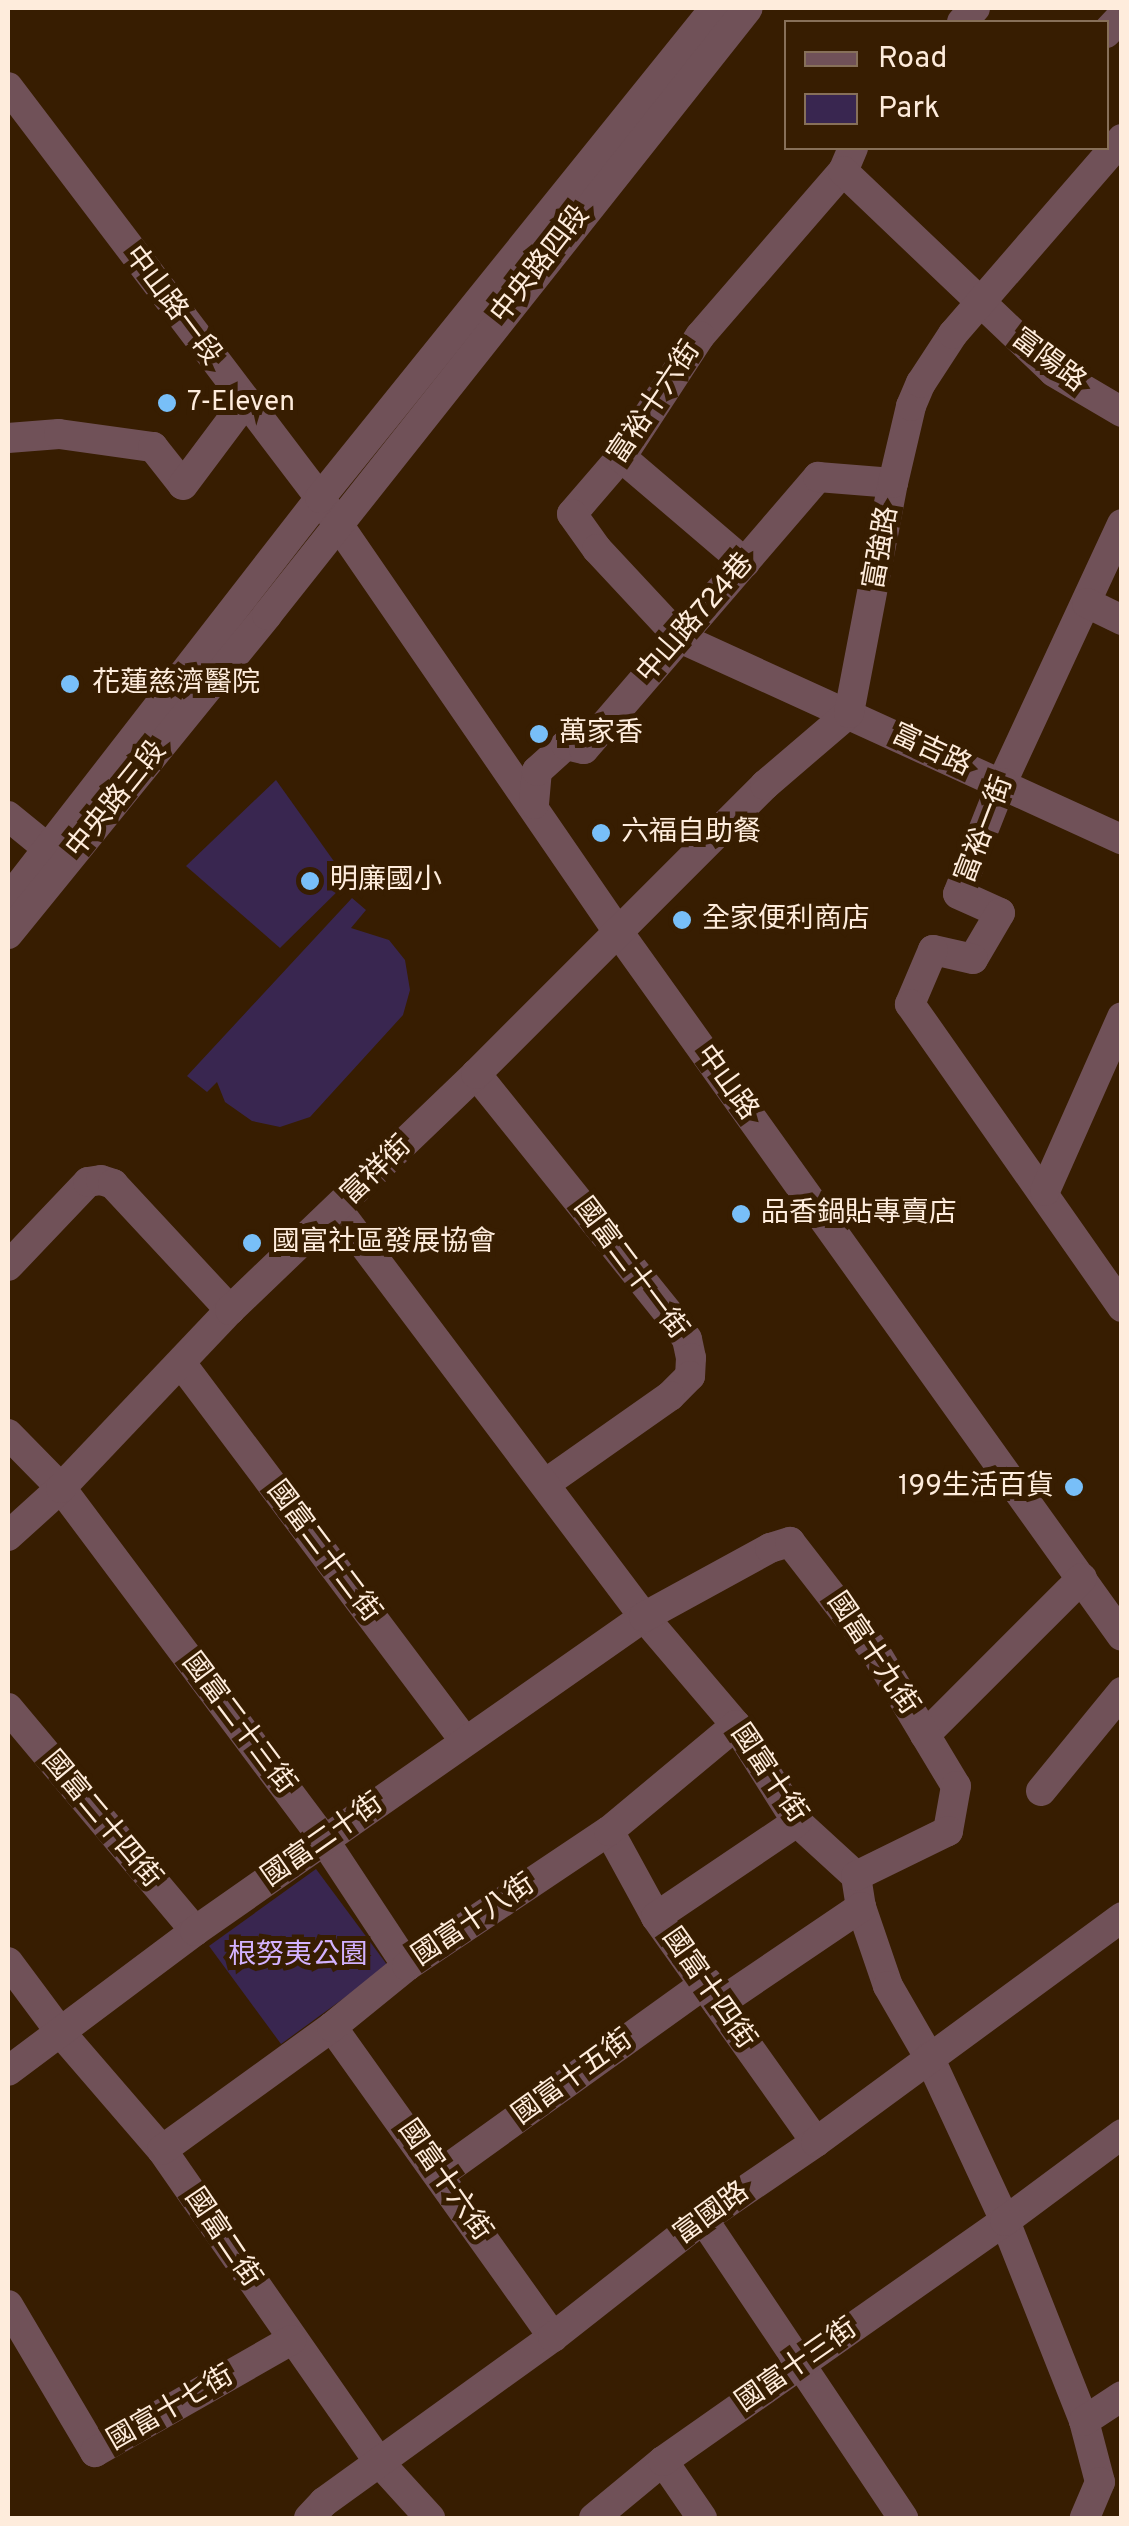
<!DOCTYPE html>
<meta charset="utf-8">
<style>
body{margin:0}
#map{position:relative;width:1129px;height:2526px;overflow:hidden;background:#371d01;font-family:Overpass,"Noto Sans TC",sans-serif}
div>[style]{position:absolute}
.green>*{inset:0;background:#392650}
.minor>*{height:30px;margin:-15px;padding:0 15px;transform-origin:15px;border-radius:15px;background:#705158}
.dots>*{width:28px;height:28px;translate:-50% -50%;box-sizing:border-box;border:5px solid #371d01;border-radius:50%}
span{translate:-50% -50%;white-space:nowrap;text-align:center;line-height:1.15;-webkit-text-stroke:10px #371d01;paint-order:stroke}
.street-label{font-size:28px;color:#feecdc}
.poi-label{font-size:28px;color:#feecdc}
.left{translate:0 -50%;text-align:left}
.right{translate:-100% -50%;text-align:right}
.park-label{font-size:28px;color:#d3b2ff}
.frame{position:absolute;inset:0;border:10px solid #feecdc;pointer-events:none}
.legend{position:absolute;left:784px;top:20px;width:325px;height:130px;box-sizing:border-box;background:#371d01;border:2px solid #877059;margin:0;padding:12px 18px;list-style:none;font-size:30px;color:#feecdc}
.legend li{display:flex;align-items:center;gap:20px;height:50px}
.legend b{width:50px;border:2px solid #877059}
</style>
<div id="map">
<div class="green">
<div style="clip-path:polygon(276px 780px,348px 881px,280px 948px,186px 866px)"></div>
<div style="clip-path:polygon(352px 898px,366px 910px,351px 928px,389px 940px,405px 960px,410px 990px,403px 1015px,310px 1117px,280px 1127px,252px 1121px,225px 1102px,217px 1082px,207px 1092px,187px 1076px)"></div>
<div style="clip-path:polygon(316px 1869px,388px 1966px,281px 2044px,209px 1946px)"></div>
</div>
<div class="minor">
<div style="left:962px;top:22px;width:19px;rotate:-47deg"></div>
<div style="left:1106px;top:33px;width:23px;rotate:-47deg"></div>
<div style="left:8px;top:87px;width:516px;rotate:52.8deg"></div>
<div style="left:320px;top:498px;width:528px;rotate:55.5deg"></div>
<div style="left:619px;top:933px;width:864px;rotate:54.42deg"></div>
<div style="left:853px;top:148px;width:25px;rotate:113deg"></div>
<div style="left:843px;top:171px;width:218px;rotate:130.9deg"></div>
<div style="left:700px;top:336px;width:145px;rotate:123.1deg"></div>
<div style="left:621px;top:457px;width:75px;rotate:130.7deg"></div>
<div style="left:572px;top:514px;width:43px;rotate:54.5deg"></div>
<div style="left:597px;top:549px;width:122px;rotate:47deg"></div>
<div style="left:680px;top:638px;width:486px;rotate:24.5deg"></div>
<div style="left:843px;top:171px;width:291px;rotate:43.6deg"></div>
<div style="left:1054px;top:372px;width:79px;rotate:30.5deg"></div>
<div style="left:8px;top:438px;width:51px;rotate:-4.5deg"></div>
<div style="left:59px;top:434px;width:95px;rotate:7.9deg"></div>
<div style="left:153px;top:447px;width:48px;rotate:51.7deg"></div>
<div style="left:183px;top:485px;width:104px;rotate:-53.2deg"></div>
<div style="left:621px;top:457px;width:163px;rotate:40.5deg"></div>
<div style="left:1122px;top:524px;width:285px;rotate:114.9deg"></div>
<div style="left:1002px;top:783px;width:119px;rotate:111.6deg"></div>
<div style="left:958px;top:894px;width:46px;rotate:24.3deg"></div>
<div style="left:1000px;top:913px;width:53px;rotate:120.4deg"></div>
<div style="left:973px;top:959px;width:41px;rotate:-167.3deg"></div>
<div style="left:933px;top:950px;width:59px;rotate:113.1deg"></div>
<div style="left:910px;top:1004px;width:370px;rotate:55deg"></div>
<div style="left:1087px;top:603px;width:39px;rotate:26deg"></div>
<div style="left:534px;top:804px;width:33px;rotate:-85deg"></div>
<div style="left:537px;top:771px;width:39px;rotate:-42deg"></div>
<div style="left:566px;top:745px;width:18px;rotate:13deg"></div>
<div style="left:584px;top:749px;width:359px;rotate:-49.3deg"></div>
<div style="left:818px;top:477px;width:75px;rotate:4.6deg"></div>
<div style="left:8px;top:816px;width:71px;rotate:39.3deg"></div>
<div style="left:8px;top:900px;width:509px;rotate:-52.18deg"></div>
<div style="left:320px;top:498px;width:629px;rotate:-51.13deg"></div>
<div style="left:8px;top:934px;width:411px;rotate:-50.9deg"></div>
<div style="left:267px;top:615px;width:774px;rotate:-51.61deg"></div>
<div style="left:476px;top:1074px;width:316px;rotate:51.2deg"></div>
<div style="left:674px;top:1320px;width:23px;rotate:56deg"></div>
<div style="left:687px;top:1339px;width:19px;rotate:78deg"></div>
<div style="left:691px;top:1358px;width:18px;rotate:93deg"></div>
<div style="left:690px;top:1376px;width:28px;rotate:135deg"></div>
<div style="left:670px;top:1396px;width:153px;rotate:144.9deg"></div>
<div style="left:1045px;top:1191px;width:190px;rotate:-66.1deg"></div>
<div style="left:337px;top:1209px;width:511px;rotate:53.04deg"></div>
<div style="left:644px;top:1617px;width:142px;rotate:49.6deg"></div>
<div style="left:736px;top:1725px;width:115px;rotate:57.8deg"></div>
<div style="left:797px;top:1822px;width:80px;rotate:42.5deg"></div>
<div style="left:856px;top:1876px;width:31px;rotate:81deg"></div>
<div style="left:861px;top:1907px;width:83px;rotate:71.1deg"></div>
<div style="left:888px;top:1986px;width:82px;rotate:60deg"></div>
<div style="left:929px;top:2057px;width:181px;rotate:65.1deg"></div>
<div style="left:1005px;top:2221px;width:215px;rotate:68.4deg"></div>
<div style="left:1084px;top:2421px;width:63px;rotate:75.3deg"></div>
<div style="left:1100px;top:2482px;width:39px;rotate:113deg"></div>
<div style="left:8px;top:1266px;width:116px;rotate:-46.4deg"></div>
<div style="left:88px;top:1182px;width:13px;rotate:-9deg"></div>
<div style="left:101px;top:1180px;width:13px;rotate:18deg"></div>
<div style="left:113px;top:1184px;width:172px;rotate:47.1deg"></div>
<div style="left:181px;top:1363px;width:473px;rotate:53.1deg"></div>
<div style="left:8px;top:1434px;width:76px;rotate:45.5deg"></div>
<div style="left:61px;top:1488px;width:439px;rotate:53.2deg"></div>
<div style="left:324px;top:1840px;width:151px;rotate:56.6deg"></div>
<div style="left:8px;top:1536px;width:72px;rotate:-42.2deg"></div>
<div style="left:61px;top:1488px;width:245px;rotate:-46.5deg"></div>
<div style="left:230px;top:1310px;width:341px;rotate:-43.8deg"></div>
<div style="left:476px;top:1074px;width:409px;rotate:-45deg"></div>
<div style="left:765px;top:785px;width:111px;rotate:-40.6deg"></div>
<div style="left:849px;top:713px;width:234px;rotate:-79.2deg"></div>
<div style="left:893px;top:483px;width:79px;rotate:-76.8deg"></div>
<div style="left:911px;top:406px;width:25px;rotate:-67deg"></div>
<div style="left:921px;top:383px;width:59px;rotate:-56.9deg"></div>
<div style="left:953px;top:334px;width:258px;rotate:-49.1deg"></div>
<div style="left:8px;top:1708px;width:291px;rotate:50deg"></div>
<div style="left:925px;top:1735px;width:222px;rotate:-45deg"></div>
<div style="left:1041px;top:1791px;width:128px;rotate:-50.7deg"></div>
<div style="left:609px;top:1831px;width:98px;rotate:61.3deg"></div>
<div style="left:656px;top:1917px;width:276px;rotate:54.6deg"></div>
<div style="left:656px;top:1917px;width:170px;rotate:-34deg"></div>
<div style="left:8px;top:1962px;width:89px;rotate:53.3deg"></div>
<div style="left:61px;top:2033px;width:155px;rotate:49.2deg"></div>
<div style="left:162px;top:2150px;width:380px;rotate:55.2deg"></div>
<div style="left:379px;top:2462px;width:76px;rotate:47.7deg"></div>
<div style="left:718px;top:2004px;width:173px;rotate:-34.1deg"></div>
<div style="left:332px;top:2027px;width:381px;rotate:54.5deg"></div>
<div style="left:8px;top:2071px;width:234px;rotate:-36.8deg"></div>
<div style="left:195px;top:1931px;width:548px;rotate:-34.97deg"></div>
<div style="left:644px;top:1617px;width:144px;rotate:-28.7deg"></div>
<div style="left:770px;top:1548px;width:21px;rotate:-17deg"></div>
<div style="left:790px;top:1542px;width:140px;rotate:52.2deg"></div>
<div style="left:876px;top:1653px;width:155px;rotate:59deg"></div>
<div style="left:956px;top:1786px;width:46px;rotate:100.1deg"></div>
<div style="left:948px;top:1831px;width:102px;rotate:153.9deg"></div>
<div style="left:162px;top:2150px;width:210px;rotate:-35.9deg"></div>
<div style="left:332px;top:2027px;width:97px;rotate:-39.1deg"></div>
<div style="left:407px;top:1966px;width:243px;rotate:-33.8deg"></div>
<div style="left:609px;top:1831px;width:165px;rotate:-39.8deg"></div>
<div style="left:440px;top:2174px;width:329px;rotate:-35.7deg"></div>
<div style="left:703px;top:2219px;width:360px;rotate:56.2deg"></div>
<div style="left:8px;top:2305px;width:171px;rotate:59.4deg"></div>
<div style="left:95px;top:2452px;width:226px;rotate:-29.7deg"></div>
<div style="left:1084px;top:2421px;width:45px;rotate:-33.3deg"></div>
<div style="left:663px;top:2461px;width:69px;rotate:55.6deg"></div>
<div style="left:309px;top:2518px;width:22px;rotate:-47deg"></div>
<div style="left:324px;top:2502px;width:282px;rotate:-35.8deg"></div>
<div style="left:553px;top:2337px;width:191px;rotate:-38.2deg"></div>
<div style="left:703px;top:2219px;width:137px;rotate:-34.3deg"></div>
<div style="left:816px;top:2142px;width:380px;rotate:-36.3deg"></div>
<div style="left:594px;top:2518px;width:89px;rotate:-39.6deg"></div>
<div style="left:663px;top:2461px;width:418px;rotate:-35.1deg"></div>
<div style="left:1005px;top:2221px;width:146px;rotate:-36.6deg"></div>
</div>
<div class="dots">
<div style="left:167px;top:403px;background:#78bff8"></div>
<div style="left:70px;top:684px;background:#78bff8"></div>
<div style="left:539px;top:734px;background:#78bff8"></div>
<div style="left:601px;top:833px;background:#78bff8"></div>
<div style="left:310px;top:881px;background:#78bff8"></div>
<div style="left:682px;top:920px;background:#78bff8"></div>
<div style="left:741px;top:1214px;background:#78bff8"></div>
<div style="left:252px;top:1243px;background:#78bff8"></div>
<div style="left:1074px;top:1487px;background:#78bff8"></div>
</div>
<div class="street-label">
<span style="left:541px;top:265px;rotate:-52deg">中央路四段</span>
<span style="left:172px;top:306px;rotate:53deg">中山路一段</span>
<span style="left:1048px;top:361px;rotate:37deg">富陽路</span>
<span style="left:655px;top:403px;rotate:-56deg">富裕十六街</span>
<span style="left:882px;top:548px;rotate:-80deg">富強路</span>
<span style="left:696px;top:619px;rotate:-49deg">中山路724巷</span>
<span style="left:931px;top:751px;rotate:25deg">富吉路</span>
<span style="left:117px;top:800px;rotate:-51deg">中央路三段</span>
<span style="left:985px;top:830px;rotate:-69deg">富裕一街</span>
<span style="left:726px;top:1083px;rotate:54deg">中山路</span>
<span style="left:377px;top:1171px;rotate:-44deg">富祥街</span>
<span style="left:630px;top:1269px;rotate:53deg">國富二十一街</span>
<span style="left:323px;top:1552px;rotate:53deg">國富二十二街</span>
<span style="left:872px;top:1654px;rotate:56deg">國富十九街</span>
<span style="left:238px;top:1724px;rotate:53deg">國富二十三街</span>
<span style="left:768px;top:1774px;rotate:56deg">國富十街</span>
<span style="left:101px;top:1820px;rotate:50deg">國富二十四街</span>
<span style="left:323px;top:1841px;rotate:-35deg">國富二十街</span>
<span style="left:474px;top:1921px;rotate:-34deg">國富十八街</span>
<span style="left:708px;top:1989px;rotate:55deg">國富十四街</span>
<span style="left:573px;top:2078px;rotate:-36deg">國富十五街</span>
<span style="left:444px;top:2181px;rotate:55deg">國富十六街</span>
<span style="left:712px;top:2214px;rotate:-36deg">富國路</span>
<span style="left:222px;top:2238px;rotate:56deg">國富二街</span>
<span style="left:797px;top:2366px;rotate:-35deg">國富十三街</span>
<span style="left:171px;top:2409px;rotate:-30deg">國富十七街</span>
</div>
<div class="poi-label">
<span class="left" style="left:187px;top:403px">7-Eleven</span>
<span class="left" style="left:92px;top:684px">花蓮慈濟醫院</span>
<span class="left" style="left:559px;top:734px">萬家香</span>
<span class="left" style="left:621px;top:833px">六福自助餐</span>
<span class="left" style="left:330px;top:881px">明廉國小</span>
<span class="left" style="left:702px;top:920px">全家便利商店</span>
<span class="left" style="left:761px;top:1214px">品香鍋貼專賣店</span>
<span class="left" style="left:272px;top:1243px">國富社區發展協會</span>
<span class="right" style="left:1054px;top:1487px">199生活百貨</span>
</div>
<div class="park-label">
<span style="left:298px;top:1956px">根努夷公園</span>
</div>
<div class="frame"></div>
<ul class="legend">
<li><b style="height:12px;background:#705158"></b>Road</li>
<li><b style="height:28px;background:#392650"></b>Park</li>
</ul>
</div>
